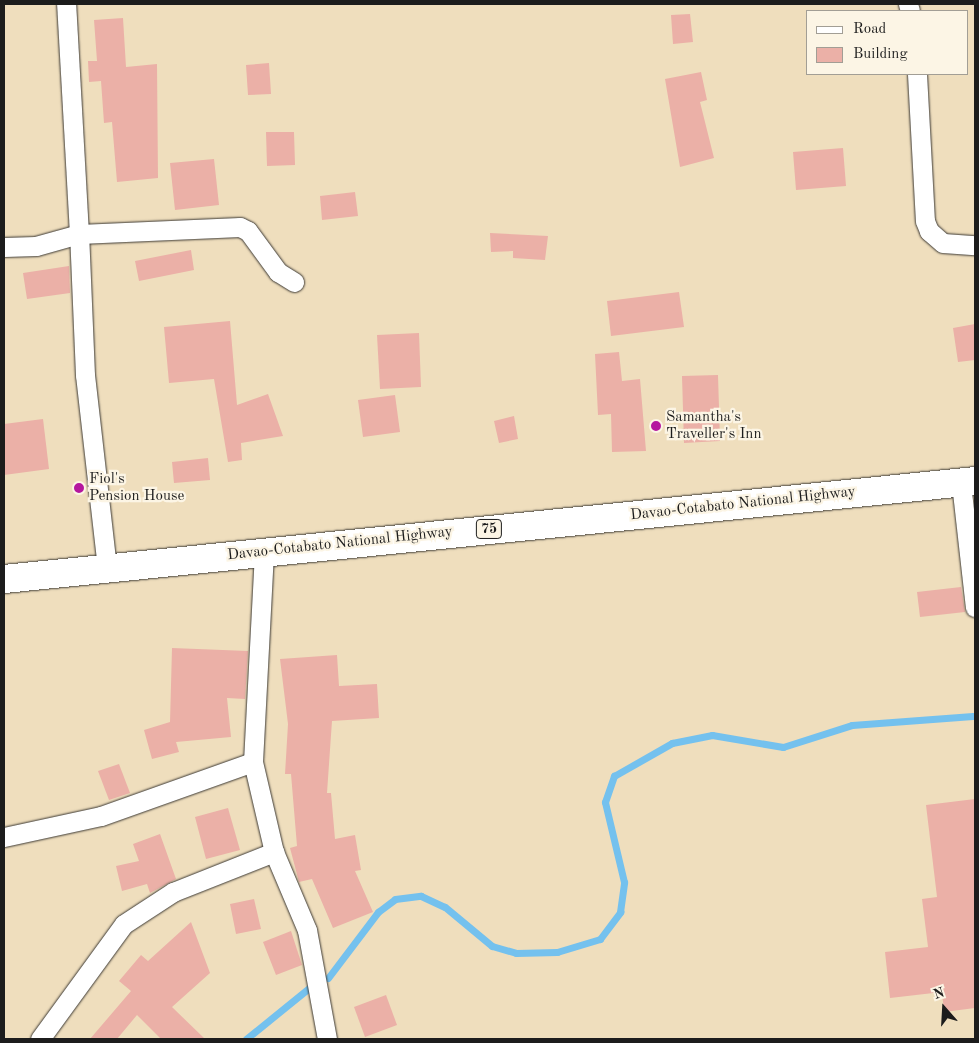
<!DOCTYPE html>
<style>
body{margin:0}
#map{position:relative;width:979px;height:1043px;overflow:hidden;background:#efdebd;font-family:"Old Standard TT",serif}
div>[style]{position:absolute}
.stream>*{height:7px;margin:-3.5px;padding:0 3.5px;transform-origin:3.5px;border-radius:3.5px;background:#74c1ee}
.building>*{inset:0;background:#ebb0a7}
.roads{filter:drop-shadow(0 0 1px #3c3934) drop-shadow(0 0 1px #3c3934)}
.minor>*{height:19px;margin:-9.5px;padding:0 9.5px;transform-origin:9.5px;border-radius:9.5px;background:#fff}
.trunk>*{height:28px;margin:-14px;padding:0 14px;transform-origin:14px;border-radius:14px;background:#fff}
.dots>*{width:14px;height:14px;translate:-50% -50%;box-sizing:border-box;border:2px solid #fcf5e5;border-radius:50%}
span{translate:-50% -50%;white-space:nowrap;text-align:center;line-height:1.15;-webkit-text-stroke:4.5px #fcf5e5;paint-order:stroke}
.shield-label span{padding:1px 4px;background:#fcf5e5;border:1px solid;border-radius:4px;-webkit-text-stroke-width:0}
.shield-label{font-size:14px;color:#1c1c1c;font-weight:700}
.poi-label{font-size:15px;color:#1c1c1c}
.left{translate:0 -50%;text-align:left}
.street-label{font-size:15px;color:#1c1c1c}
.frame{position:absolute;inset:0;border:5px solid #1c1c1c;pointer-events:none}
.legend{position:absolute;left:806px;top:10px;width:162px;height:65px;box-sizing:border-box;background:#fcf5e5;border:1px solid #a29e95;margin:0;padding:6px 9px;list-style:none;font-size:15px;color:#1c1c1c}
.legend li{display:flex;align-items:center;gap:10px;height:25px}
.legend b{width:25px;border:1px solid #a29e95}
.north{position:absolute;left:919px;top:983px;width:50px;height:50px;-webkit-text-stroke:4px #fcf5e5;paint-order:stroke;rotate:341deg;font-size:14px;font-weight:700;line-height:20px;text-align:center;color:#1c1c1c}
.north::after{content:'';display:block;margin:auto;width:18px;height:22px;background:#1c1c1c;clip-path:polygon(50% 0,100% 100%,50% 72%,0 100%)}
</style>
<div id="map">
<div class="stream">
<div style="left:328px;top:978px;width:83px;rotate:-52.9deg"></div>
<div style="left:378px;top:912px;width:21px;rotate:-37deg"></div>
<div style="left:395px;top:899px;width:26px;rotate:-7deg"></div>
<div style="left:421px;top:896px;width:26px;rotate:25deg"></div>
<div style="left:445px;top:907px;width:61px;rotate:39.7deg"></div>
<div style="left:492px;top:946px;width:25px;rotate:16deg"></div>
<div style="left:516px;top:953px;width:41px;rotate:-1.4deg"></div>
<div style="left:557px;top:952px;width:45px;rotate:-16.8deg"></div>
<div style="left:600px;top:939px;width:34px;rotate:-53deg"></div>
<div style="left:620px;top:912px;width:30px;rotate:-82deg"></div>
<div style="left:624px;top:882px;width:82px;rotate:-103.4deg"></div>
<div style="left:605px;top:802px;width:28px;rotate:-71deg"></div>
<div style="left:614px;top:776px;width:67px;rotate:-29.6deg"></div>
<div style="left:672px;top:743px;width:41px;rotate:-11.3deg"></div>
<div style="left:712px;top:735px;width:72px;rotate:9.6deg"></div>
<div style="left:783px;top:747px;width:72px;rotate:-17.7deg"></div>
<div style="left:852px;top:725px;width:121px;rotate:-4.3deg"></div>
<div style="left:246px;top:1039px;width:81px;rotate:-39deg"></div>
</div>
<div class="building">
<div style="clip-path:polygon(690px 14px,693px 42px,673px 44px,671px 15px)"></div>
<div style="clip-path:polygon(123px 18px,126px 67px,157px 64px,158px 178px,117px 182px,112px 122px,104px 123px,101px 81px,89px 82px,88px 61px,97px 61px,94px 20px)"></div>
<div style="clip-path:polygon(269px 63px,271px 94px,248px 95px,246px 65px)"></div>
<div style="clip-path:polygon(701px 72px,707px 100px,700px 102px,714px 158px,680px 167px,665px 79px)"></div>
<div style="clip-path:polygon(266px 132px,294px 132px,295px 165px,267px 166px)"></div>
<div style="clip-path:polygon(843px 148px,846px 186px,796px 190px,793px 152px)"></div>
<div style="clip-path:polygon(214px 159px,219px 205px,175px 210px,170px 163px)"></div>
<div style="clip-path:polygon(355px 192px,358px 216px,322px 220px,320px 196px)"></div>
<div style="clip-path:polygon(490px 233px,548px 236px,545px 260px,513px 258px,513px 251px,491px 252px)"></div>
<div style="clip-path:polygon(191px 250px,194px 270px,139px 281px,135px 261px)"></div>
<div style="clip-path:polygon(69px 266px,70px 293px,27px 299px,23px 273px)"></div>
<div style="clip-path:polygon(679px 292px,684px 327px,611px 336px,607px 301px)"></div>
<div style="clip-path:polygon(230px 321px,237px 405px,268px 394px,283px 436px,241px 443px,242px 460px,228px 462px,214px 379px,169px 383px,164px 327px)"></div>
<div style="clip-path:polygon(975px 324px,975px 360px,958px 362px,953px 328px)"></div>
<div style="clip-path:polygon(419px 333px,421px 387px,380px 389px,377px 335px)"></div>
<div style="clip-path:polygon(619px 352px,622px 381px,640px 379px,646px 451px,612px 452px,611px 414px,598px 415px,595px 354px)"></div>
<div style="clip-path:polygon(718px 375px,720px 441px,684px 443px,682px 376px)"></div>
<div style="clip-path:polygon(395px 395px,400px 432px,363px 437px,358px 400px)"></div>
<div style="clip-path:polygon(514px 416px,518px 439px,499px 443px,494px 421px)"></div>
<div style="clip-path:polygon(43px 419px,49px 469px,4px 475px,4px 424px)"></div>
<div style="clip-path:polygon(208px 458px,210px 480px,174px 483px,172px 462px)"></div>
<div style="clip-path:polygon(961px 587px,965px 612px,920px 617px,917px 592px)"></div>
<div style="clip-path:polygon(172px 648px,248px 651px,245px 699px,227px 698px,231px 737px,176px 742px,179px 752px,152px 759px,144px 730px,170px 722px)"></div>
<div style="clip-path:polygon(337px 655px,339px 686px,377px 684px,379px 718px,332px 721px,327px 793px,331px 793px,335px 839px,355px 835px,361px 870px,355px 871px,373px 912px,333px 928px,312px 879px,299px 882px,290px 848px,297px 846px,291px 774px,285px 774px,288px 724px,280px 659px)"></div>
<div style="clip-path:polygon(119px 764px,130px 793px,109px 800px,98px 771px)"></div>
<div style="clip-path:polygon(975px 799px,975px 1008px,944px 1012px,942px 992px,890px 998px,885px 952px,928px 947px,922px 899px,937px 897px,926px 805px)"></div>
<div style="clip-path:polygon(228px 808px,240px 850px,206px 859px,195px 817px)"></div>
<div style="clip-path:polygon(160px 834px,176px 879px,150px 893px,147px 884px,122px 891px,116px 866px,139px 861px,133px 844px)"></div>
<div style="clip-path:polygon(254px 899px,261px 929px,236px 934px,230px 904px)"></div>
<div style="clip-path:polygon(191px 922px,210px 973px,172px 1007px,205px 1039px,161px 1039px,137px 1015px,117px 1039px,90px 1039px,131px 991px,119px 981px,141px 955px,148px 961px)"></div>
<div style="clip-path:polygon(291px 931px,302px 965px,276px 975px,263px 942px)"></div>
<div style="clip-path:polygon(386px 995px,397px 1025px,365px 1037px,354px 1007px)"></div>
</div>
<div class="roads">
<div class="minor">
<div style="left:908px;top:4px;width:7px;rotate:74deg"></div>
<div style="left:917px;top:74px;width:147px;rotate:86.9deg"></div>
<div style="left:925px;top:221px;width:11px;rotate:68deg"></div>
<div style="left:929px;top:231px;width:18px;rotate:41deg"></div>
<div style="left:943px;top:243px;width:32px;rotate:4deg"></div>
<div style="left:4px;top:247px;width:32px;rotate:-2deg"></div>
<div style="left:36px;top:246px;width:45px;rotate:-15.6deg"></div>
<div style="left:79px;top:234px;width:230px;rotate:-93.2deg"></div>
<div style="left:961px;top:483px;width:125px;rotate:83.6deg"></div>
<div style="left:264px;top:552px;width:210px;rotate:93deg"></div>
<div style="left:253px;top:762px;width:92px;rotate:76.9deg"></div>
<div style="left:274px;top:852px;width:85px;rotate:67.1deg"></div>
<div style="left:307px;top:930px;width:111px;rotate:79.6deg"></div>
<div style="left:107px;top:568px;width:194px;rotate:-96.5deg"></div>
<div style="left:85px;top:375px;width:141px;rotate:-92.4deg"></div>
<div style="left:79px;top:234px;width:161px;rotate:-2.5deg"></div>
<div style="left:240px;top:227px;width:9px;rotate:27deg"></div>
<div style="left:248px;top:231px;width:51px;rotate:53.8deg"></div>
<div style="left:278px;top:272px;width:19px;rotate:32deg"></div>
<div style="left:4px;top:837px;width:99px;rotate:-12.2deg"></div>
<div style="left:101px;top:816px;width:161px;rotate:-19.6deg"></div>
<div style="left:40px;top:1039px;width:142px;rotate:-53.9deg"></div>
<div style="left:124px;top:924px;width:59px;rotate:-33.1deg"></div>
<div style="left:173px;top:892px;width:109px;rotate:-21.6deg"></div>
</div>
<div class="trunk">
<div style="left:4px;top:579px;width:976px;rotate:-5.76deg"></div>
</div>
</div>
<div class="dots">
<div style="left:656px;top:426px;background:#b5179e"></div>
<div style="left:79px;top:488px;background:#b5179e"></div>
</div>
<div class="shield-label">
<span style="left:489px;top:529px">75</span>
</div>
<div class="poi-label">
<span class="left" style="left:666px;top:426px">Samantha's<br>Traveller's Inn</span>
<span class="left" style="left:89px;top:488px">Fiol's<br>Pension House</span>
</div>
<div class="street-label">
<span style="left:743px;top:504px;rotate:-6deg">Davao-Cotabato National Highway</span>
<span style="left:340px;top:544px;rotate:-6deg">Davao-Cotabato National Highway</span>
</div>
<div class="frame"></div>
<ul class="legend">
<li><b style="height:6px;background:#fff"></b>Road</li>
<li><b style="height:14px;background:#ebb0a7"></b>Building</li>
</ul>
<div class="north">N</div>
</div>
